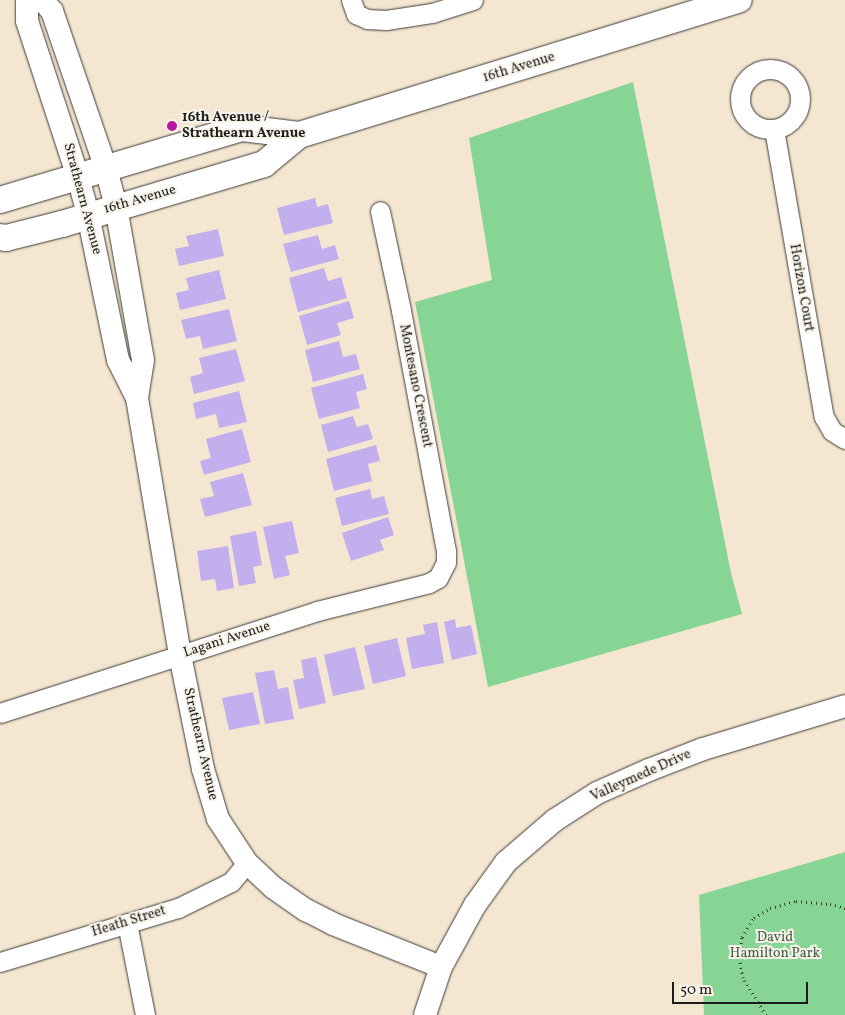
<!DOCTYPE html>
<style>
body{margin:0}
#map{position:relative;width:845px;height:1015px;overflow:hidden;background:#f4e6d0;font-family:Vollkorn,serif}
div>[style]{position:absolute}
.green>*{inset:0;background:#87d595}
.building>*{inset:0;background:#c4afee}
.path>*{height:3px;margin-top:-1.5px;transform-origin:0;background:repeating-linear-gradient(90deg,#3c3a37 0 1px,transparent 0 5px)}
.roads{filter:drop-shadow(0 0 1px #3c3a37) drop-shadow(0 0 1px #3c3a37)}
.minor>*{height:19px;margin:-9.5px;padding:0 9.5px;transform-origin:9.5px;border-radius:9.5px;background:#fff}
.minor>.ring{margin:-9.5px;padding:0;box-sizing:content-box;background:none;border:19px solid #fff;border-radius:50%}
.tertiary>*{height:22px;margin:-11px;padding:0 11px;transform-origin:11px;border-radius:11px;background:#fff}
.secondary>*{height:26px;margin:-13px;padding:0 13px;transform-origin:13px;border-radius:13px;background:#fff}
.dots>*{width:14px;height:14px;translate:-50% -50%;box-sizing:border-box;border:2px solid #f7f3e8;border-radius:50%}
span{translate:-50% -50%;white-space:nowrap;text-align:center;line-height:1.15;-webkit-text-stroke:4px #f7f3e8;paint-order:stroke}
.street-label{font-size:14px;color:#1c1c1c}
.poi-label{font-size:14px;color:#1c1c1c;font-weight:700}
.left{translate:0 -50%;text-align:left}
.park-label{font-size:14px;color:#415d46}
.scale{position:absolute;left:672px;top:982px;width:136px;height:22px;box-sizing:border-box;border:2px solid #1c1c1c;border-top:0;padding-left:6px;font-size:15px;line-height:18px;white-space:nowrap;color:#1c1c1c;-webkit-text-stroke:4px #f7f3e8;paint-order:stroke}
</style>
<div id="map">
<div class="green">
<div style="clip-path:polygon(633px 82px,731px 573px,742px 614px,488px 687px,415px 302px,492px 280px,469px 138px)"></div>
<div style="clip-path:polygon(845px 852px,845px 1015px,704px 1015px,699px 895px)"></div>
</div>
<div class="building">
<div style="clip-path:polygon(315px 198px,317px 207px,328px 204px,333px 223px,284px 235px,277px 208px)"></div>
<div style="clip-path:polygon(218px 229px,224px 256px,179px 266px,175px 249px,189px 246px,186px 236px)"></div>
<div style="clip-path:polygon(318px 235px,322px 249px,335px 245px,339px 259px,291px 272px,283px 244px)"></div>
<div style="clip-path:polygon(324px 268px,328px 281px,341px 277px,347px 298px,298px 312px,289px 278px)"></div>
<div style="clip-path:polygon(219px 270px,226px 299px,180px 310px,176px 293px,189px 290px,186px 278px)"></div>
<div style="clip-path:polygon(349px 301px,354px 318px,337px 323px,341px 335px,307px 345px,299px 316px)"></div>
<div style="clip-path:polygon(229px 309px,237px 341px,203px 349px,200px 336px,186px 339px,181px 320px)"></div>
<div style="clip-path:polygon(339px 341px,343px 357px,356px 354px,360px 369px,313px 382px,305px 350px)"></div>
<div style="clip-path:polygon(236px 349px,245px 381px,194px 394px,190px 377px,203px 373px,199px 358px)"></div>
<div style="clip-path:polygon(363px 374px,367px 389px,356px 392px,360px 408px,319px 419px,311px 388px)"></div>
<div style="clip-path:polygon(239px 391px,247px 422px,219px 428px,216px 414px,196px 419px,193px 403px)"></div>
<div style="clip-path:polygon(353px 416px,357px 427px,368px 424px,373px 439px,328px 452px,321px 425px)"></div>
<div style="clip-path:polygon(242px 429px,251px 462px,204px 475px,200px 461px,211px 458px,206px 439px)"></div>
<div style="clip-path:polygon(376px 445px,380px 461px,368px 464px,372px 481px,334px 491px,326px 459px)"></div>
<div style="clip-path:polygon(243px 473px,252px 505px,205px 517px,200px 499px,214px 496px,210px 482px)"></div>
<div style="clip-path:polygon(370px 489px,372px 499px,384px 496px,389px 514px,342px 526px,335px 498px)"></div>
<div style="clip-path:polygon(388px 517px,394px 535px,380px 540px,384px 550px,351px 561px,342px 533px)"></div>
<div style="clip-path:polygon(292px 521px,299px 553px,285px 556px,290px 575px,274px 579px,263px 527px)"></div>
<div style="clip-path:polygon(256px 531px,262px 565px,253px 567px,256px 583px,239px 586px,230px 536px)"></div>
<div style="clip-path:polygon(228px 546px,234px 588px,217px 591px,215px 579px,201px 581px,197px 551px)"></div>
<div style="clip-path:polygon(455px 619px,456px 628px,471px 625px,477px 654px,452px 660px,444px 622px)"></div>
<div style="clip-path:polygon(437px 622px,444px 663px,412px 669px,406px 638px,425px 634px,423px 625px)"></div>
<div style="clip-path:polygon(397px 638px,406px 676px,373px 684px,364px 646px)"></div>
<div style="clip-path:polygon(355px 647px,365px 689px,333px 696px,324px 655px)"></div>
<div style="clip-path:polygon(316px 657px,326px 703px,299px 709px,293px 680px,304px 678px,301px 660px)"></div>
<div style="clip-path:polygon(274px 670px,278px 689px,288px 687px,294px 719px,265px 724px,255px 673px)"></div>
<div style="clip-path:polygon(253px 692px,260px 724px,229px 730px,222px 698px)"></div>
</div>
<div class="path">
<div style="left:766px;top:1015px;width:44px;rotate:-121.9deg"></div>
<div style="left:743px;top:978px;width:20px;rotate:-101deg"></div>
<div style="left:739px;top:958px;width:21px;rotate:-82deg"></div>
<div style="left:742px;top:937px;width:22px;rotate:-58deg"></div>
<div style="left:754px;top:918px;width:19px;rotate:-32deg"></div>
<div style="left:770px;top:908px;width:27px;rotate:-15deg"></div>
<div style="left:796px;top:901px;width:34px;rotate:5deg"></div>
<div style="left:830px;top:904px;width:16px;rotate:15deg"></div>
</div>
<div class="roads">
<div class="minor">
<div style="left:351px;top:0;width:15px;rotate:70deg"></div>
<div style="left:356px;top:14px;width:12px;rotate:24deg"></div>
<div style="left:367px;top:19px;width:19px;rotate:3deg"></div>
<div style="left:386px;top:20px;width:47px;rotate:-8.7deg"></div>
<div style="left:432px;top:13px;width:43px;rotate:-17.6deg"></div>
<div class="ring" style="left:740px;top:69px;width:41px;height:41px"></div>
<div style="left:774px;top:129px;width:292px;rotate:80.2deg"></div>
<div style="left:824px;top:417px;width:16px;rotate:60deg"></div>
<div style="left:832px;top:431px;width:15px;rotate:32deg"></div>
<div style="left:0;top:713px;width:333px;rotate:-17.8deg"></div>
<div style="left:317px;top:611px;width:115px;rotate:-14deg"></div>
<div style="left:429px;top:583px;width:10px;rotate:-29deg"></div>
<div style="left:438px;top:578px;width:18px;rotate:-63deg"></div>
<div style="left:446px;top:562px;width:11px;rotate:-90deg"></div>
<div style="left:446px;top:551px;width:245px;rotate:-100.6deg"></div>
<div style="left:401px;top:310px;width:101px;rotate:-102deg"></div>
<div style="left:127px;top:923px;width:94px;rotate:78.9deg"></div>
<div style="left:0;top:962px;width:186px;rotate:-16.9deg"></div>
<div style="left:178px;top:908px;width:59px;rotate:-26.1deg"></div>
<div style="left:231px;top:882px;width:25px;rotate:-50deg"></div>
</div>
<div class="tertiary">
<div style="left:27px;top:0;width:21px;rotate:90deg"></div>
<div style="left:27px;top:21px;width:164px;rotate:71.9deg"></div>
<div style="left:78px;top:177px;width:39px;rotate:75deg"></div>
<div style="left:88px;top:215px;width:148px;rotate:78.3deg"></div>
<div style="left:118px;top:360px;width:42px;rotate:63.4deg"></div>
<div style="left:137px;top:398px;width:261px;rotate:80.5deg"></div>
<div style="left:180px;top:655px;width:116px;rotate:78.6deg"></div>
<div style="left:203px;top:769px;width:52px;rotate:73.3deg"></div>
<div style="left:218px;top:819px;width:53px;rotate:56.6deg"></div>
<div style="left:247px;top:863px;width:37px;rotate:43deg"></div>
<div style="left:274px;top:888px;width:39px;rotate:35deg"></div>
<div style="left:306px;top:910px;width:30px;rotate:27deg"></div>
<div style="left:333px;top:924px;width:116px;rotate:21.7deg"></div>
<div style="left:42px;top:0;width:15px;rotate:48deg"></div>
<div style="left:52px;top:11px;width:167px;rotate:71.1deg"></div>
<div style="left:106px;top:169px;width:39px;rotate:75deg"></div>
<div style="left:116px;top:207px;width:155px;rotate:80deg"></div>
<div style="left:143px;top:360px;width:38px;rotate:99deg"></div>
<div style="left:425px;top:1015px;width:51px;rotate:-71.6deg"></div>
<div style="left:441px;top:967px;width:71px;rotate:-61.3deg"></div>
<div style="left:475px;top:905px;width:53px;rotate:-54.2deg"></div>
<div style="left:506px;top:862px;width:65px;rotate:-40.6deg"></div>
<div style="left:555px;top:820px;width:50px;rotate:-32.7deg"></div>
<div style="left:597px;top:793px;width:57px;rotate:-23.9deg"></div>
<div style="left:649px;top:770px;width:58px;rotate:-21.3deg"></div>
<div style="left:703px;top:749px;width:148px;rotate:-16.8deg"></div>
</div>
<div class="secondary">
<div style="left:0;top:200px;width:252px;rotate:-16.6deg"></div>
<div style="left:242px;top:128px;width:57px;rotate:7deg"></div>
<div style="left:0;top:237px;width:6px;rotate:9deg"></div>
<div style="left:6px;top:238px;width:58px;rotate:-14deg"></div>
<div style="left:62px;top:224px;width:211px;rotate:-16.5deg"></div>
<div style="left:264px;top:164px;width:45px;rotate:-39.6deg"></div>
<div style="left:299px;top:135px;width:460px;rotate:-17.1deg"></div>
</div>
</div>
<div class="dots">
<div style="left:172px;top:126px;background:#b5179e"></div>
</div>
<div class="street-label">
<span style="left:519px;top:68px;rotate:-17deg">16th Avenue</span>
<span style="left:82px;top:199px;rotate:75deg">Strathearn Avenue</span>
<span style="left:140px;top:200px;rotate:-16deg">16th Avenue</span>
<span style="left:801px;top:288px;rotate:80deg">Horizon Court</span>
<span style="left:415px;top:386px;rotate:79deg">Montesano Crescent</span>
<span style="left:227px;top:640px;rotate:-18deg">Lagani Avenue</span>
<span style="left:200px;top:744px;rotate:77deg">Strathearn Avenue</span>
<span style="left:641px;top:776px;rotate:-24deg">Valleymede Drive</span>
<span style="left:129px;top:922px;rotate:-17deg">Heath Street</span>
</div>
<div class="poi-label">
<span class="left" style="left:182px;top:126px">16th Avenue /<br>Strathearn Avenue</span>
</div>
<div class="park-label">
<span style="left:775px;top:946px">David<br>Hamilton Park</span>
</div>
<div class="scale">50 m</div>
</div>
